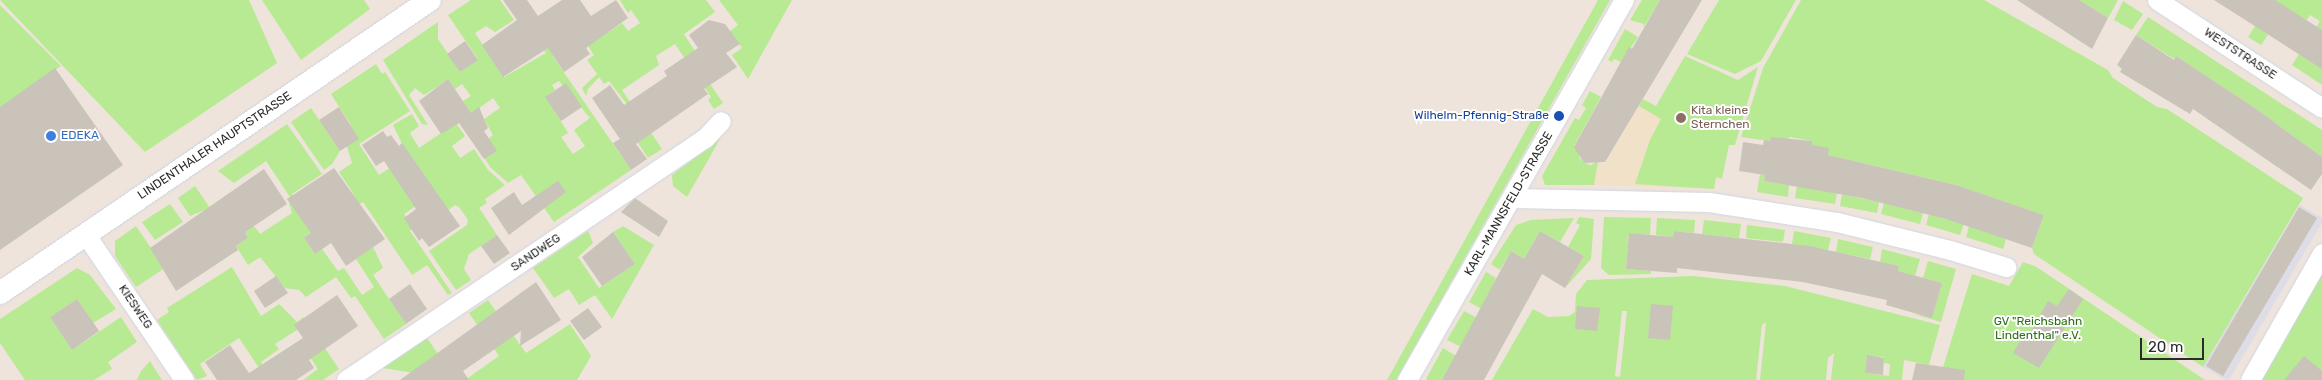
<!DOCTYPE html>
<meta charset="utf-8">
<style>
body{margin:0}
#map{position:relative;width:2322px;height:380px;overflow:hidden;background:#eee4db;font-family:Rubik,sans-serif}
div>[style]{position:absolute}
.industrial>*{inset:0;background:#dedce6}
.education>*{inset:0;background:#f1e1c9}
.green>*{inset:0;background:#b7ea93}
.building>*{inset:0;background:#c9c3ba}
.roads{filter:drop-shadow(0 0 1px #d0d6e5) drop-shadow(0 0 1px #d0d6e5)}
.minor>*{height:19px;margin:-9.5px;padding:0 9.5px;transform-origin:9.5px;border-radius:9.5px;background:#fff}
.tertiary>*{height:22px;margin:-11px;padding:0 11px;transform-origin:11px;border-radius:11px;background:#fff}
.dots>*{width:14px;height:14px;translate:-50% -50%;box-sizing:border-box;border:2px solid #fff;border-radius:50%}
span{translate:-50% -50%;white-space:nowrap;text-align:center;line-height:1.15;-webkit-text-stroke:4px #fff;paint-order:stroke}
.street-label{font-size:12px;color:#2b2b2b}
.education-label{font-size:12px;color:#785e54}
.left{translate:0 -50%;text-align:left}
.transit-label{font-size:12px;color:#164399}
.right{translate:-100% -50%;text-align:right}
.shop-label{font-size:12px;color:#366cbe}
.park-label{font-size:12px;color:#2d6f13}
.scale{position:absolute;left:2140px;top:338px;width:64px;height:22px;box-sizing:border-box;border:2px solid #2b2b2b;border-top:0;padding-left:6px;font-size:15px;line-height:18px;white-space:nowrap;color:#2b2b2b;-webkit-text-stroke:4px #fff;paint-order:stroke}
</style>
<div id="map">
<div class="industrial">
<div style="clip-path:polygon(2300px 205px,2322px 218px,2322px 223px,2229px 380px,2226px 380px,2203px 367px)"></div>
</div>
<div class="education">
<div style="clip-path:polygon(1683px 59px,1737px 82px,1714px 189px,1594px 185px,1598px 161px,1604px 164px,1643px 99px,1656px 106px)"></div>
</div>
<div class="green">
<div style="clip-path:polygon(0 0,249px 0,277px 63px,145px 152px)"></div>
<div style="clip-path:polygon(262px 0,364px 0,370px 9px,301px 60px)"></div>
<div style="clip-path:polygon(evenodd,471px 0,500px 0,514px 20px,495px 32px,486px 26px,475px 33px,504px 77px,546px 53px,523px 18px,534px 11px,554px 58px,631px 170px,554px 222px,521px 175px,508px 183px,490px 167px,479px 149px,478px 146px,493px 135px,484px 119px,500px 108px,493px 98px,471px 114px,463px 101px,471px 96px,462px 84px,455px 89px,448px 80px,424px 95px,415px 88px,409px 95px,428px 125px,422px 124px,383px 60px,438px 22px,438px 39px,460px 72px,478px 59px,448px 15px,471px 0,559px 81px,590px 118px,574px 130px,585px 146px,573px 154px,561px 137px,568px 133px,546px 97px,555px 90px,552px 85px,559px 81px)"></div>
<div style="clip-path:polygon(620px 0,706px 0,715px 12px,684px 34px,698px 56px,693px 59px,723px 103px,714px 109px,708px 100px,711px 97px,675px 44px,656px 56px,659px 65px,622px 90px,662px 149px,648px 158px,634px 137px,636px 116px,609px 81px,604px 84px,599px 77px,588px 89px,586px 96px,582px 88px,597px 74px,587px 60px,594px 55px,584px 40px,604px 26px,609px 32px,622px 23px,628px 31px,640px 23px,631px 10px,628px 13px)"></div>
<div style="clip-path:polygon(719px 0,792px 0,748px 79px,732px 55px,742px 48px,730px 31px,738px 25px)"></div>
<div style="clip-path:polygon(1598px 0,1610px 0,1396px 380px,1387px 380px)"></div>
<div style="clip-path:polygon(1642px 0,1660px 0,1643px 28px,1644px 24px,1630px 20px)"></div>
<div style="clip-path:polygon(1719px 0,1796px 0,1761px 61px,1735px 74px,1687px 54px)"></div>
<div style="clip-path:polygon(1801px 0,1984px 0,2108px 70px,2113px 78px,2157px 107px,2167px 109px,2303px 198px,2203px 367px,2034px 254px,2032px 248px,2044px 215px,1956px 185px,1828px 155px,1812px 145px,1812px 141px,1789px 137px,1788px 141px,1771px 137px,1770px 141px,1741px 137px,1763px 68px)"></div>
<div style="clip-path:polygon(2079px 0,2118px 0,2108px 18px)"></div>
<div style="clip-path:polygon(2272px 0,2322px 0,2322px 85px,2292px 65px,2320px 21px,2310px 15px,2306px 21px,2263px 31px,2268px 35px,2261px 45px,2248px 37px)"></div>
<div style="clip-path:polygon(2123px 1px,2143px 14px,2132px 30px,2114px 20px)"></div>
<div style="clip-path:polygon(0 5px,61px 66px,0 107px)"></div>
<div style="clip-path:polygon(2148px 17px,2322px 130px,2322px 157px,2255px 108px,2179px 58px,2176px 56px,2174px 59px,2136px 35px)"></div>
<div style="clip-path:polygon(1625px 29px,1638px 37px,1621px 62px,1614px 59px,1612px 62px,1608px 60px)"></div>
<div style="clip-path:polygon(1685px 56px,1738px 80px,1758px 67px,1735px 145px,1729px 145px,1722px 179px,1716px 177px,1714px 189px,1635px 184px,1650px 140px,1661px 119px,1639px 106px,1643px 99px,1656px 106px)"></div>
<div style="clip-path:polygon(376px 64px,382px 74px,385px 72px,410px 111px,359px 144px,379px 175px,408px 156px,393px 125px,412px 114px,419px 126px,410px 133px,419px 148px,456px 123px,465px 136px,452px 146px,460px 158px,474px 149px,488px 170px,505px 185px,485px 199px,487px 203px,479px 208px,497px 235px,469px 254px,464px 269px,471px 280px,456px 290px,429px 251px,467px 225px,468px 220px,459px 207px,455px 205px,448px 210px,436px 192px,404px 214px,413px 228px,410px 231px,452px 293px,448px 295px,427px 265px,412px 275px,363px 202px,345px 214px,338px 204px,353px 193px,339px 172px,352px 163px,342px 131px,351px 125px,331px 94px)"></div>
<div style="clip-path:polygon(1590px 91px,1601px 97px,1574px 146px,1580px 150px,1579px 157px,1584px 163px,1591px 165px,1598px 161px,1594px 185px,1545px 185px,1542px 176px,1575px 118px,1579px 120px,1586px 108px,1582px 105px)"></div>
<div style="clip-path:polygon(311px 108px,340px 151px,332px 164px,324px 170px,291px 122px)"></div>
<div style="clip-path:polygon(287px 124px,322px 174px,292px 194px,311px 222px,311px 233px,304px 238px,315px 254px,322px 249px,338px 271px,344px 268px,362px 295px,374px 287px,356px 259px,373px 247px,383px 268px,373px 275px,406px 324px,384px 339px,355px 296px,351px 298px,336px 277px,306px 297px,299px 290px,285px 288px,260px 257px,248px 265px,236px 246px,248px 238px,242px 228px,251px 222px,260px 234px,292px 213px,289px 203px,292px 200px,266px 161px,234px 183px,218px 171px)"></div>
<div style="clip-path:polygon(720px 139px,687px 197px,673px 186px,672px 175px)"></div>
<div style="clip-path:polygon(1760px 174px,1765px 175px,1764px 181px,1789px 185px,1788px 197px,1757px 192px)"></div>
<div style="clip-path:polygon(195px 186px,210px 208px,190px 216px,178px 198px)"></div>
<div style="clip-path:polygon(1797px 186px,1837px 193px,1835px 204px,1795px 198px)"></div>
<div style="clip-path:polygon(1842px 194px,1879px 202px,1877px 213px,1840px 206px)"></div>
<div style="clip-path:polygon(1884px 203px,1923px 213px,1920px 224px,1881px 214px)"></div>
<div style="clip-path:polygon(170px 204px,183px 222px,155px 240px,142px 222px)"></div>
<div style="clip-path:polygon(1929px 214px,1964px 224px,1960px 235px,1926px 225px)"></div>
<div style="clip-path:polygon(1579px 217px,1594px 219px,1591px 259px,1565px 288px,1584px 256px,1568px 247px,1580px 225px,1576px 223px)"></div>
<div style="clip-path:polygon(1604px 217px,1651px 218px,1650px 235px,1629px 233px,1626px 269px,1651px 271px,1651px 274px,1609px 275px,1601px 268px)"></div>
<div style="clip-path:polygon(1574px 218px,1560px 242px,1540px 231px,1524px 259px,1511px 251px,1500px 270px,1491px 264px,1516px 225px,1531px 220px)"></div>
<div style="clip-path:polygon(1657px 218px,1695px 220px,1694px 233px,1674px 231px,1673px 237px,1656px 235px)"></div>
<div style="clip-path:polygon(1704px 220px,1741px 224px,1739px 238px,1702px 234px)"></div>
<div style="clip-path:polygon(1747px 225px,1785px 230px,1783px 242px,1746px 238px)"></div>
<div style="clip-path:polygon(136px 226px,163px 266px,162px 270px,136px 287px,115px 256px,115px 241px)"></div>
<div style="clip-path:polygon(623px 226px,654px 245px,612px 319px,595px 295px,579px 305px,569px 289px,554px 298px,533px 268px,588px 231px,593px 243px,578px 257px,599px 288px,635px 264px,613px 232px)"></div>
<div style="clip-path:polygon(1969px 226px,2006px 239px,2003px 249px,1966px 237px)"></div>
<div style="clip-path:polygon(1794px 231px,1831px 238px,1828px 250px,1792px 244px)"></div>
<div style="clip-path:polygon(1838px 239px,1873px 247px,1870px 259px,1836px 252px)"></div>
<div style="clip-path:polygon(1882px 249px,1920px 259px,1915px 276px,1898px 271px,1899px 266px,1880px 262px)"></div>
<div style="clip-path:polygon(1928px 261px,1956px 269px,1941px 322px,1910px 313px,1932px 317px,1942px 283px,1923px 278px)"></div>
<div style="clip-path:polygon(2023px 262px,2035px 266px,2205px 380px,1939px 380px,1972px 274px,2009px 286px)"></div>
<div style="clip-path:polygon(2322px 265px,2322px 380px,2258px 380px)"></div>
<div style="clip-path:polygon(232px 267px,261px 316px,279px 304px,297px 322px,304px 317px,339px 369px,323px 380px,303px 380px,318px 369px,306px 351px,313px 347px,300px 328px,275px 344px,279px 349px,261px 362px,273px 380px,265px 377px,239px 338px,200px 364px,207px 376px,197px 380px,157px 320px,169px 312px,167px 308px)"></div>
<div style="clip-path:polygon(77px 268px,90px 275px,116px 309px,93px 323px,77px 299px,50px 317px,72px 350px,121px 317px,137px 342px,108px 362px,112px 369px,94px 380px,25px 380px,0 343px,0 319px)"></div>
<div style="clip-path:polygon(1486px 272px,1496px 278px,1482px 309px,1469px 302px)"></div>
<div style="clip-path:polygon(evenodd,1693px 276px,1785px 286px,1940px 325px,1929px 365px,1904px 360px,1902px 380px,1831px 380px,1834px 353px,1828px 358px,1826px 380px,1760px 380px,1766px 322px,1762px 325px,1756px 380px,1492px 380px,1533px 309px,1548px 317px,1569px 316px,1575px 312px,1576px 294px,1587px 280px,1693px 276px,1622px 311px,1627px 311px,1620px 377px,1615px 376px,1622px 311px,1693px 276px,1867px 356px,1884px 357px,1884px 363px,1890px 364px,1889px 376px,1865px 373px,1867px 356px)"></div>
<div style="clip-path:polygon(488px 300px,526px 353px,570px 324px,591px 356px,577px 380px,465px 380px,499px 356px,469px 313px)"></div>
<div style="clip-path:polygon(1464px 311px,1477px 318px,1461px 347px,1447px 340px)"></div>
<div style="clip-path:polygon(427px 338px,456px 380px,383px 368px)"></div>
<div style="clip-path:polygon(1443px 348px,1456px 356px,1442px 380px,1428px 380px,1426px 379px)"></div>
<div style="clip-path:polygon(150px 361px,162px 380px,137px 380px,141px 371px)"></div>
</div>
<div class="building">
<div style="clip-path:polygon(503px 0,527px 0,538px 16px,562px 0,580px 0,591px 16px,616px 0,628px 18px,586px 48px,590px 54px,564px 72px,548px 48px,503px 77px,482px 45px,517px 20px)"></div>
<div style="clip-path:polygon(1660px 0,1702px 0,1605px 162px,1584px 163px,1574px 147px,1629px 47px,1632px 49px)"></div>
<div style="clip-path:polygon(2017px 0,2079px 0,2108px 18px,2092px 49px)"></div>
<div style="clip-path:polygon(2214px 0,2275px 0,2322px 30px,2322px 69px)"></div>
<div style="clip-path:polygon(709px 20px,725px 24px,740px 44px,726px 53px,737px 67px,704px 89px,708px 94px,636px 144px,647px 159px,631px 170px,613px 143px,620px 139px,592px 98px,610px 85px,624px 105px,667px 76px,664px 71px,698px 48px,689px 35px)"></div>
<div style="clip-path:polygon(2136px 35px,2174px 60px,2176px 56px,2255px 108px,2322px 157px,2322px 174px,2311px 190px,2193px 109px,2190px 114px,2120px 72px,2122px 69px,2117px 65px)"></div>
<div style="clip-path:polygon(465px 41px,478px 60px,460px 72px,447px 54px)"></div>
<div style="clip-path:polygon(55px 68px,123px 165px,0 250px,0 107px)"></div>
<div style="clip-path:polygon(448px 79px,471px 113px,479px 107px,488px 128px,484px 131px,497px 151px,484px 159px,459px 123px,441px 134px,419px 101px)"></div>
<div style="clip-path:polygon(566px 83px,582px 107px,561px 121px,545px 97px)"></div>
<div style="clip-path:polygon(339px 107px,359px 139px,340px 151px,319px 120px)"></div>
<div style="clip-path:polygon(383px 131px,387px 137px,391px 135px,399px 146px,402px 143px,460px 226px,429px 247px,422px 238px,419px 241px,404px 218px,416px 209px,384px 161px,376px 166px,362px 145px)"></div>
<div style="clip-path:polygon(1771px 137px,1812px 141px,1812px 145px,1829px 148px,1828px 155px,1956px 185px,2044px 215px,2032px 248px,1946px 219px,1862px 198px,1764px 181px,1765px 175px,1739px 171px,1743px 142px,1763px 145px,1764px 140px,1770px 141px)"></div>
<div style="clip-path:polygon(334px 168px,385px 239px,346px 266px,331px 243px,315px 254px,304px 238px,311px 233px,287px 199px)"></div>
<div style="clip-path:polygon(264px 169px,287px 204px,245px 232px,248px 238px,236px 246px,238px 250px,176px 291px,150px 248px)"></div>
<div style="clip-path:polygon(558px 181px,566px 192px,509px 235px,491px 208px,514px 192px,522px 205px)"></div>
<div style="clip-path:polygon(635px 198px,668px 221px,659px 237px,621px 212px)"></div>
<div style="clip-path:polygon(2299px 207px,2317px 218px,2223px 376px,2206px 366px)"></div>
<div style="clip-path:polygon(1540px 231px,1584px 256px,1565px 288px,1542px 274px,1484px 380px,1442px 380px,1511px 251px,1524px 259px)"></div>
<div style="clip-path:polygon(1674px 231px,1810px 246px,1899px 266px,1898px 271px,1942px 283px,1932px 318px,1886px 305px,1887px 300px,1803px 282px,1677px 268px,1677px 273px,1626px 269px,1629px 233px,1673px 237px)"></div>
<div style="clip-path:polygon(613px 232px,635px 264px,602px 286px,582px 257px)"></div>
<div style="clip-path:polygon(497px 235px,510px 253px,494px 264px,481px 246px)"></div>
<div style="clip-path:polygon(276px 276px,288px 293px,265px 308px,254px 291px)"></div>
<div style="clip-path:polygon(536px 282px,561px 320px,520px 346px,521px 331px,463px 371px,469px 380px,400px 380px)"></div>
<div style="clip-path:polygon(410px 284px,427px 309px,406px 324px,389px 299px)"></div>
<div style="clip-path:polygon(2069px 289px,2083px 299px,2039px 368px,2013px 353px,2023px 336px,2027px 338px,2048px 301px,2057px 306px)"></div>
<div style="clip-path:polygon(337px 295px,358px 326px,309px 360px,314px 368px,296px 380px,217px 380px,205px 362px,230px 345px,249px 373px,303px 338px,294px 325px)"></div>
<div style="clip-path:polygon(77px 299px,99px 331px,72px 350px,50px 317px)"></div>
<div style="clip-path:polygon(1651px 304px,1673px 306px,1670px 340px,1648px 338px)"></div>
<div style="clip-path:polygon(1577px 306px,1600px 308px,1597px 331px,1575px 329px)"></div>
<div style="clip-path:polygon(588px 308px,602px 327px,584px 340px,570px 321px)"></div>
<div style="clip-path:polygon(1867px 355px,1884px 358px,1883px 375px,1865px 373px)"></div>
<div style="clip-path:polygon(2304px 356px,2322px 371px,2322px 380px,2284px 380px)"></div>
<div style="clip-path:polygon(1916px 363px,1965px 370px,1964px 380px,1912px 380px)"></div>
</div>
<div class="roads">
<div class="minor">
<div style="left:2157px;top:0;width:197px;rotate:33.2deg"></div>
<div style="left:1513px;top:198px;width:196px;rotate:1.2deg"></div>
<div style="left:1709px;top:202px;width:130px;rotate:8.9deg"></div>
<div style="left:1837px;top:222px;width:116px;rotate:13.9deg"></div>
<div style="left:1950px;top:250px;width:59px;rotate:16.9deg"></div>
<div style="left:86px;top:235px;width:175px;rotate:55.9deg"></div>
<div style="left:346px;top:380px;width:433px;rotate:-34deg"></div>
<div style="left:705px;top:138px;width:23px;rotate:-47deg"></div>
<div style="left:1407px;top:380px;width:438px;rotate:-60.3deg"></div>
<div style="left:2250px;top:380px;width:146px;rotate:-60.4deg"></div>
</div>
<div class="tertiary">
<div style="left:0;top:293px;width:520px;rotate:-34.27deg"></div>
</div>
</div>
<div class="dots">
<div style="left:1559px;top:116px;background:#1a4fb4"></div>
<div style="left:1681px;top:118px;background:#8d6e63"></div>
<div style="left:51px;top:136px;background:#3f7fe0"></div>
</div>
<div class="street-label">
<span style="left:2240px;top:54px;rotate:33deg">WESTSTRASSE</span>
<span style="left:215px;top:146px;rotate:-34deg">LINDENTHALER HAUPTSTRASSE</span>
<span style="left:1509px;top:204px;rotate:-60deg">KARL-MANNSFELD-STRASSE</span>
<span style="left:536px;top:253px;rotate:-34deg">SANDWEG</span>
<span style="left:135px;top:307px;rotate:56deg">KIESWEG</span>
</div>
<div class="education-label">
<span class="left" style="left:1691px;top:118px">Kita kleine<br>Sternchen</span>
</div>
<div class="transit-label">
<span class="right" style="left:1549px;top:116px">Wilhelm-Pfennig-Straße</span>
</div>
<div class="shop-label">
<span class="left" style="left:61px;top:136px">EDEKA</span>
</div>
<div class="park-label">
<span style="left:2038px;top:329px">GV "Reichsbahn<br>Lindenthal" e.V.</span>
</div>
<div class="scale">20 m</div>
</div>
